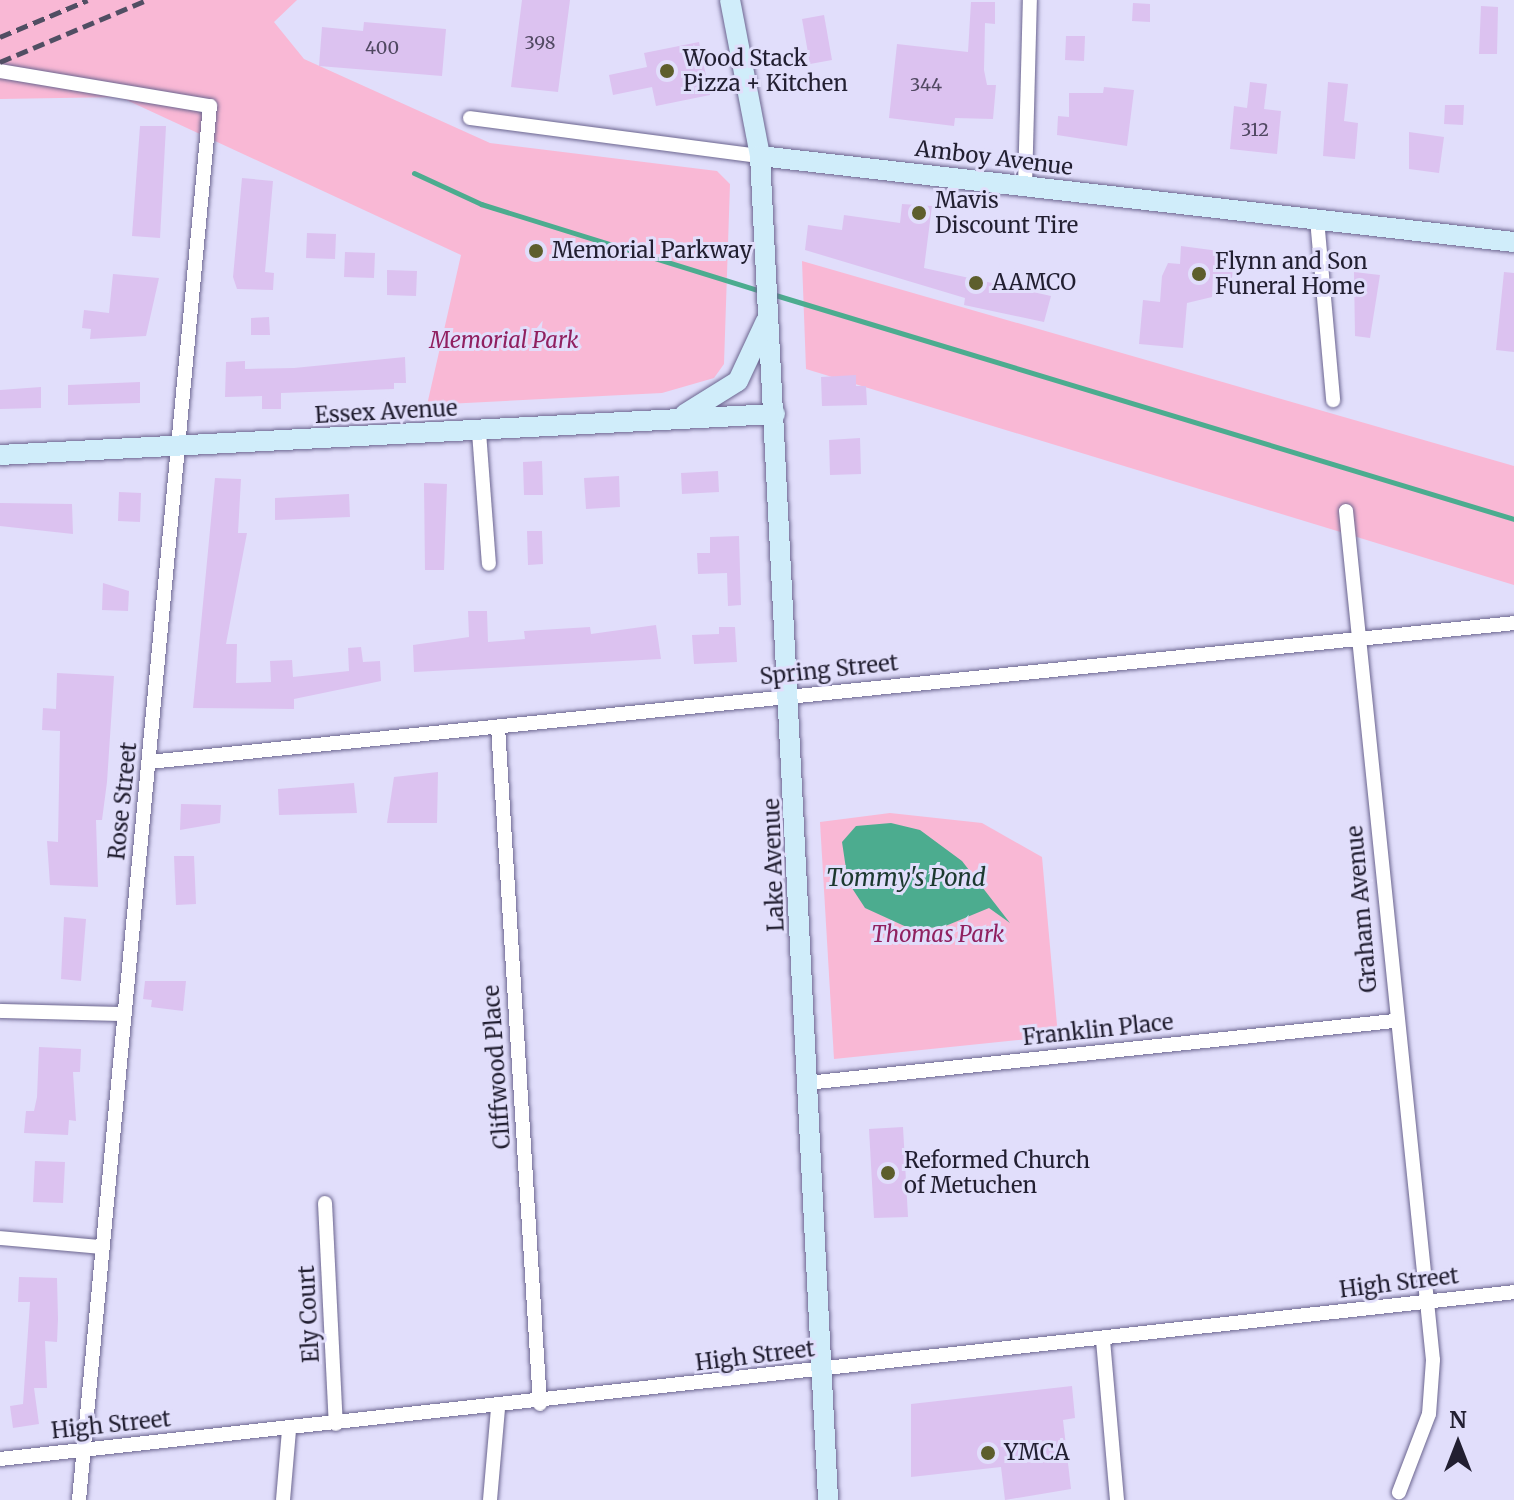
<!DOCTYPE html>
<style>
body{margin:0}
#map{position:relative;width:1514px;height:1500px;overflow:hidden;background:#e1defb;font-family:Merriweather,serif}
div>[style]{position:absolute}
.green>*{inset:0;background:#f9b8d5}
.water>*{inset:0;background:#4cac8f}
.stream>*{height:5px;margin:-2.5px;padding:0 2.5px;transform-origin:2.5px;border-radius:2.5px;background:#4cac8f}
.building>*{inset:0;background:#dcc2f0}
.roads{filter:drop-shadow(0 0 2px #6b658f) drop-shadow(0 0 2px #6b658f)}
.street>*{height:14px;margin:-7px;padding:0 7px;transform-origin:7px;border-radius:7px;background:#fff}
.secondary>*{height:20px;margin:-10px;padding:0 10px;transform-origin:10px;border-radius:10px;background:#d0edfa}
.rail>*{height:5px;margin-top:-2.5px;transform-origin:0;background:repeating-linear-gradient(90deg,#514e63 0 12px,transparent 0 18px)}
.dots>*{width:22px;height:22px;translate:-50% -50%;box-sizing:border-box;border:4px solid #e1defb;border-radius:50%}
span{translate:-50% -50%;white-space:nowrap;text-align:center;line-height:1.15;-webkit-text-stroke:6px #e1defb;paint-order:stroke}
.number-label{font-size:18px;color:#504861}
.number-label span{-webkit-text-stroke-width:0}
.poi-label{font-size:22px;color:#221f31}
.left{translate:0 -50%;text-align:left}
.street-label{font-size:22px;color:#221f31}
.park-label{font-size:22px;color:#902060;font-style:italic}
.water-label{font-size:24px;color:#1c392f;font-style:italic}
.north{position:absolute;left:1418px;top:1404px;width:80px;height:80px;-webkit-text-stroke:6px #e1defb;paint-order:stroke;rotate:0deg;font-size:22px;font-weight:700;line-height:32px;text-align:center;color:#221f31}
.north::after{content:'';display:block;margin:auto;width:28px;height:36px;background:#221f31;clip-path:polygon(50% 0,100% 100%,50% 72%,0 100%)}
</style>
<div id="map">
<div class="green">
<div style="clip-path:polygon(0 0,297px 0,274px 22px,304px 59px,490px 143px,717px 171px,730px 184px,724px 364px,714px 378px,662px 393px,427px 405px,461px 255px,120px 97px,0 99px)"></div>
<div style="clip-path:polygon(802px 261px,1514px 466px,1514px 585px,806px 369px)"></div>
<div style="clip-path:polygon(890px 813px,982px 823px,1042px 857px,1058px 1036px,834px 1059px,820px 822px)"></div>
</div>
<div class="water">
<div style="clip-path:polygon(891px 823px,920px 830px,962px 861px,1010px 923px,989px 908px,943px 927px,911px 929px,865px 908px,848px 882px,842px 842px,856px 826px)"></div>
</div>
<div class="stream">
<div style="left:414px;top:173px;width:74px;rotate:24.8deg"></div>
<div style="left:481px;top:204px;width:295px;rotate:17.3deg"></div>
<div style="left:772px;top:294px;width:775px;rotate:16.87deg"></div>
</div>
<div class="building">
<div style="clip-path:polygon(522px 0,570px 0,558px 92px,511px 87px)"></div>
<div style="clip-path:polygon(971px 2px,995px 2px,995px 24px,985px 23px,984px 70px,987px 85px,996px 85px,993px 119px,955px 118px,954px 126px,889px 118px,897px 44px,968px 52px)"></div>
<div style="clip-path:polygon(1133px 3px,1150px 4px,1150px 22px,1132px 21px)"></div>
<div style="clip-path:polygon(1481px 6px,1498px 7px,1497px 54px,1479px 54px)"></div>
<div style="clip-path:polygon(824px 15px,832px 60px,810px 64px,802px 19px)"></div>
<div style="clip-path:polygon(364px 22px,446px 29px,442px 76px,319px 66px,322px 27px,363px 31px)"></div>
<div style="clip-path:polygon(1066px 36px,1085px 36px,1084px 61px,1065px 60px)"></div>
<div style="clip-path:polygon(699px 42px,710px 95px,656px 106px,652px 87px,613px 95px,609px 75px,647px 67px,644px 53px)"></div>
<div style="clip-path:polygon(1250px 82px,1267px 84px,1264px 109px,1281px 111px,1277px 154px,1230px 149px,1234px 106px,1247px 108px)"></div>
<div style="clip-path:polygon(1328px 82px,1348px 84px,1344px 121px,1358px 123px,1355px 159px,1323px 156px)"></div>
<div style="clip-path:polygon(1104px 87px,1134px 90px,1127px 146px,1057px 135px,1058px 116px,1069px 117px,1069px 93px,1103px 93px)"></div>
<div style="clip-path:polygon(1445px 105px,1464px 105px,1463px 125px,1444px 124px)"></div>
<div style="clip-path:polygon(140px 126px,166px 126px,160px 238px,132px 236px)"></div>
<div style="clip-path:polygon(1409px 132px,1444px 137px,1439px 173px,1409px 169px)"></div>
<div style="clip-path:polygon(242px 178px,273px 181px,265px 272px,274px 273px,273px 290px,237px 289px,233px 277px)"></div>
<div style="clip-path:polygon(902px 204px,932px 206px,924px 268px,1051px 296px,1044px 322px,964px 305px,965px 298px,805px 250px,808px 225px,842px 230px,844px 215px,900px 223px)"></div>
<div style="clip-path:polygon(307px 233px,336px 234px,335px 259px,306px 258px)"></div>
<div style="clip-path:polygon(1181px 246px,1234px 253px,1232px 278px,1213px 277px,1212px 297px,1187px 303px,1183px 348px,1139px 344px,1143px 300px,1160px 302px,1162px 276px,1168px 263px,1180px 264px)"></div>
<div style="clip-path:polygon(345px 252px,375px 253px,374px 278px,344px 277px)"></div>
<div style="clip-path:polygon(387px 270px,417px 271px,416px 296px,387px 295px)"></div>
<div style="clip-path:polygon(1354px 272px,1380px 275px,1370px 338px,1355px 336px)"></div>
<div style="clip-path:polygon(1504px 272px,1514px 273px,1514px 352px,1496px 350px)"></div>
<div style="clip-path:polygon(113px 274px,159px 278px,146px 336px,90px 339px,91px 329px,82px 328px,84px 310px,109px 313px)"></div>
<div style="clip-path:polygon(269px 317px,270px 335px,251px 335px,251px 318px)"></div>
<div style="clip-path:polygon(405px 357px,406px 383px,394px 383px,394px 389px,281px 393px,281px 409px,262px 409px,262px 396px,225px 397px,226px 362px,245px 361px,245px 369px,294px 368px)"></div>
<div style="clip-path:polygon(856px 375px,856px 386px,866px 386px,867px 405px,822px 406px,821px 377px)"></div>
<div style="clip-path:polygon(140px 382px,140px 403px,68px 405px,68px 385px)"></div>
<div style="clip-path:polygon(41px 387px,41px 408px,0 409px,0 390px)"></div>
<div style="clip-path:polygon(860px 438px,861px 474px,830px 475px,829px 440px)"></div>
<div style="clip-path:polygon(542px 461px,543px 495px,524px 495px,523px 462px)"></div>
<div style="clip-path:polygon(718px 471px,719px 492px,682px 494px,681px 473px)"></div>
<div style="clip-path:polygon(619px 476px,620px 507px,586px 509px,584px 478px)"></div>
<div style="clip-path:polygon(215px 478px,241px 479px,238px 533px,247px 533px,226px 644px,237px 644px,236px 683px,271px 682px,270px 661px,292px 660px,293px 677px,349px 671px,348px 648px,361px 647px,363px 662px,380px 661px,381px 681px,294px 699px,294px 709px,193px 708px)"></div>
<div style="clip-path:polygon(424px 483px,447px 484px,444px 570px,425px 570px)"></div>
<div style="clip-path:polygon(119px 492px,141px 493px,140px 522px,118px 521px)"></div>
<div style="clip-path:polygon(349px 494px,350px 517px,275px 520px,275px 498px)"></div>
<div style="clip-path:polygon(0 503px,72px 504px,73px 534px,0 526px)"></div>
<div style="clip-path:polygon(527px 531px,542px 531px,543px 564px,528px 565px)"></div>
<div style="clip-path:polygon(739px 536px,741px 605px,728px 606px,727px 573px,698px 574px,697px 553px,710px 553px,710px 537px)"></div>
<div style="clip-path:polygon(103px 583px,129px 591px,128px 611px,102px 610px)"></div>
<div style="clip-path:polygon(468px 611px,487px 611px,488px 642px,525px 639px,524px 631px,590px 627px,591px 634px,656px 625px,661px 659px,414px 672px,413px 645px,469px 637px)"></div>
<div style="clip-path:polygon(719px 627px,735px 627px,737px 662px,694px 664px,692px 635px,719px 634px)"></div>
<div style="clip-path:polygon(57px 673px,114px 676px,107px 782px,102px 820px,96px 820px,98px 887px,50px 885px,47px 841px,58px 842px,60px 731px,42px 730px,43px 708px,56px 709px)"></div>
<div style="clip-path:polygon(438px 772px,437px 823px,387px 823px,394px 777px)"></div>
<div style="clip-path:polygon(354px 783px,357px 813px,279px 815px,278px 789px)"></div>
<div style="clip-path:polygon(181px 804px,221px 805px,220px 823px,180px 830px)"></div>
<div style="clip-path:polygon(174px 856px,194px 856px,196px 904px,176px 905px)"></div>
<div style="clip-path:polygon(64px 917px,86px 919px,81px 981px,61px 979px)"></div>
<div style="clip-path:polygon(145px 981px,186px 981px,183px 1011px,151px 1007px,152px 1000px,143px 999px)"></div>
<div style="clip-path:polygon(39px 1047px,81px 1049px,80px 1072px,73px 1072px,76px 1121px,69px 1120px,68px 1135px,24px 1133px,26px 1111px,34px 1111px,37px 1097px)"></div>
<div style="clip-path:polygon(903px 1127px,908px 1217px,874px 1218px,869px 1129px)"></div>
<div style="clip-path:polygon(35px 1161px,65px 1162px,63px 1203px,33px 1202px)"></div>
<div style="clip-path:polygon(19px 1277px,57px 1278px,58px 1319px,57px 1342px,45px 1341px,47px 1388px,34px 1388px,39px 1424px,13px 1428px,10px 1406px,23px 1404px,30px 1302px,18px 1302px)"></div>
<div style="clip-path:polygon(1072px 1386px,1075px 1418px,1063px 1420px,1071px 1489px,1005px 1500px,1001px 1467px,911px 1477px,911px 1404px)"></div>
</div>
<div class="roads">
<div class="street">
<div style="left:0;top:71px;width:213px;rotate:9.5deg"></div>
<div style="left:210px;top:106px;width:1400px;rotate:95.37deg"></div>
<div style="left:470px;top:118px;width:292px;rotate:7.5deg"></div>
<div style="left:1025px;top:186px;width:186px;rotate:-88.5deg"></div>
<div style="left:1317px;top:219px;width:182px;rotate:84.9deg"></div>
<div style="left:479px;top:432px;width:132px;rotate:85.7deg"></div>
<div style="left:1346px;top:511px;width:853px;rotate:84.15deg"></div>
<div style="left:1433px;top:1360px;width:54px;rotate:94.2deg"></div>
<div style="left:1429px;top:1414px;width:84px;rotate:111deg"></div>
<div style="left:498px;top:727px;width:678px;rotate:86.45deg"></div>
<div style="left:149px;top:762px;width:1372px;rotate:-5.81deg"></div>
<div style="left:0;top:1011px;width:123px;rotate:1.4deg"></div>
<div style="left:807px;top:1083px;width:590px;rotate:-6.03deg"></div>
<div style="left:325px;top:1203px;width:221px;rotate:87.2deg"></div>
<div style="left:0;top:1238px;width:101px;rotate:5.1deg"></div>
<div style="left:1103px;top:1340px;width:161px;rotate:85deg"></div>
<div style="left:0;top:1459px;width:1523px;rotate:-6.29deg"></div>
<div style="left:283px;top:1500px;width:70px;rotate:-85.1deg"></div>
<div style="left:490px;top:1500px;width:91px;rotate:-85deg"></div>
</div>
<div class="secondary">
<div style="left:730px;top:0;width:159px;rotate:79.1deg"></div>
<div style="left:760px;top:156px;width:1346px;rotate:87.1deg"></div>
<div style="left:760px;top:156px;width:759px;rotate:6.51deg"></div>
<div style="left:685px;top:414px;width:62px;rotate:-31.9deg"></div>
<div style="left:738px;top:381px;width:64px;rotate:-65deg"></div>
<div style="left:0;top:455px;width:776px;rotate:-3.03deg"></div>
</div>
</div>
<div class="rail">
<div style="left:0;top:37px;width:95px;rotate:-22.8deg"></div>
<div style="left:0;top:62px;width:160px;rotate:-22.9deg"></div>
</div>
<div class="dots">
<div style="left:667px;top:71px;background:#5d5e2c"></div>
<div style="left:919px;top:213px;background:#5d5e2c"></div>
<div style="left:536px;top:251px;background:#5d5e2c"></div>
<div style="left:1199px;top:274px;background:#5d5e2c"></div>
<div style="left:976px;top:283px;background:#5d5e2c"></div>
<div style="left:888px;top:1173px;background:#5d5e2c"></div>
<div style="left:988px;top:1453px;background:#5d5e2c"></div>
</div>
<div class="number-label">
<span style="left:540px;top:43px">398</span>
<span style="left:382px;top:48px">400</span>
<span style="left:926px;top:85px">344</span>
<span style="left:1255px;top:130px">312</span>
</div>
<div class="poi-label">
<span class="left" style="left:683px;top:71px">Wood Stack<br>Pizza + Kitchen</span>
<span class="left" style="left:935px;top:213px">Mavis<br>Discount Tire</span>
<span class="left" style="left:552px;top:251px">Memorial Parkway</span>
<span class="left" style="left:1215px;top:274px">Flynn and Son<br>Funeral Home</span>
<span class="left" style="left:992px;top:283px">AAMCO</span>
<span class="left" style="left:904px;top:1173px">Reformed Church<br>of Metuchen</span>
<span class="left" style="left:1004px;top:1453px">YMCA</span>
</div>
<div class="street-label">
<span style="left:994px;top:158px;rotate:7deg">Amboy Avenue</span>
<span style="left:386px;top:412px;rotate:-3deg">Essex Avenue</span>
<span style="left:829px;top:670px;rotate:-6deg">Spring Street</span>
<span style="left:123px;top:801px;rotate:-84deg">Rose Street</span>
<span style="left:774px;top:865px;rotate:-92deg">Lake Avenue</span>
<span style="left:1362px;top:909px;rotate:-95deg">Graham Avenue</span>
<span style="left:1098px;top:1030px;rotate:-6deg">Franklin Place</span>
<span style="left:497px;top:1067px;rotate:-94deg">Cliffwood Place</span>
<span style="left:1399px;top:1283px;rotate:-7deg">High Street</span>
<span style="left:309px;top:1314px;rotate:-93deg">Ely Court</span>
<span style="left:755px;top:1356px;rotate:-7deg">High Street</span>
<span style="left:111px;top:1425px;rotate:-6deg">High Street</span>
</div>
<div class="park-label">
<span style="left:504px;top:341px">Memorial Park</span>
<span style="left:938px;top:935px">Thomas Park</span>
</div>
<div class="water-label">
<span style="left:906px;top:878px">Tommy's Pond</span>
</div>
<div class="north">N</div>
</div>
